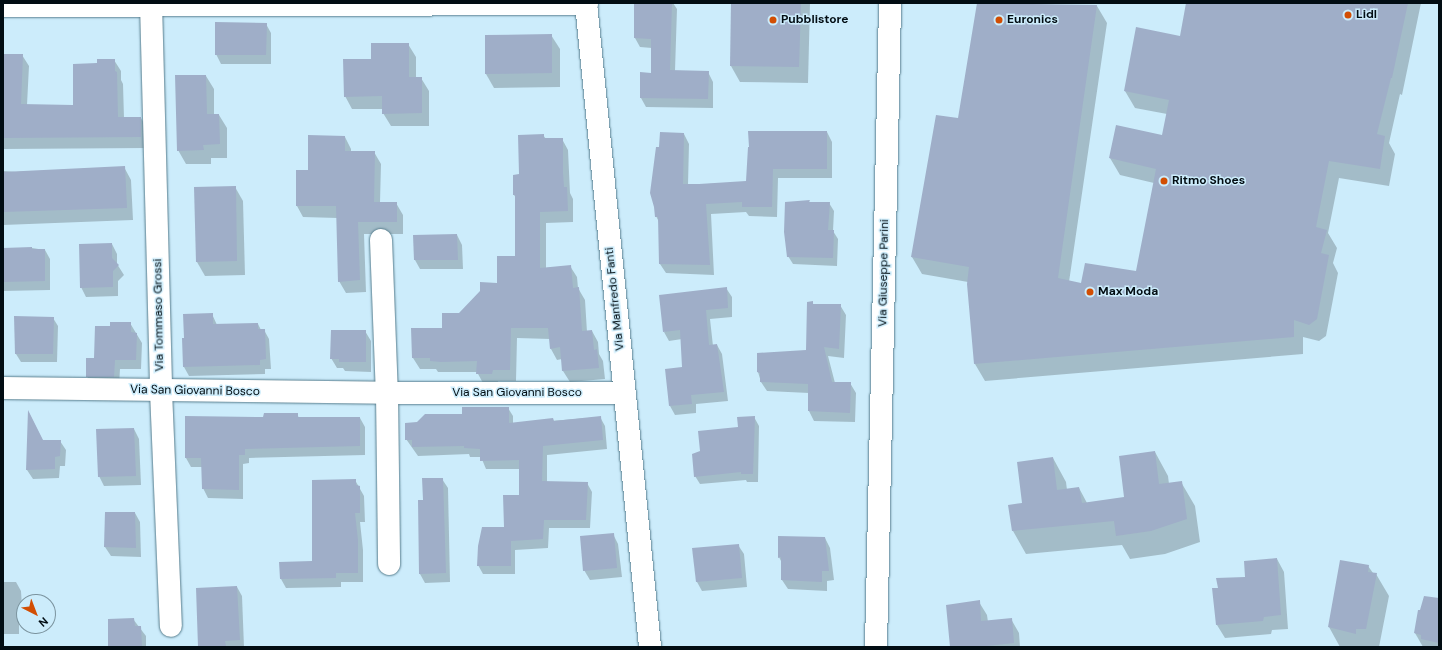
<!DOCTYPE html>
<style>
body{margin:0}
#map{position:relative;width:1442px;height:650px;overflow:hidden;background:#ccecfb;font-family:"DM Sans",sans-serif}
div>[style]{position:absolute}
.shadow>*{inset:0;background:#0003}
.building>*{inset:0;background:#9faec8}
.roads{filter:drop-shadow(0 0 1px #577d8d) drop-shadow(0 0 1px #577d8d)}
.minor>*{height:22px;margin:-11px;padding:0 11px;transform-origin:11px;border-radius:11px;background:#fff}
.dots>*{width:11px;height:11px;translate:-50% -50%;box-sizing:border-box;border:2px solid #ccecfb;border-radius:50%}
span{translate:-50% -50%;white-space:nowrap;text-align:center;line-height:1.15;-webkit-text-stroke:3px #ccecfb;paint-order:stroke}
.poi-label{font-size:12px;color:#020d13;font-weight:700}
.left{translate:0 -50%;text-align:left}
.street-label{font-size:12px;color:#020d13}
.frame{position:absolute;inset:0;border:4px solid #020d13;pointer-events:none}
.north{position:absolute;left:16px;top:594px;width:40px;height:40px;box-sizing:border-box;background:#ccecfb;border:1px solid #7b939e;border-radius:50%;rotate:138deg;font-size:11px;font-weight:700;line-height:16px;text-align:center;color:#020d13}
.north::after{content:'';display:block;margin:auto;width:14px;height:18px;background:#d24e03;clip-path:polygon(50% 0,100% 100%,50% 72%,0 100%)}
</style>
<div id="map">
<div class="shadow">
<div style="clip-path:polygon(635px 3px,673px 3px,677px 9px,675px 71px,708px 72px,713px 82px,713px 108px,646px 107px,641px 98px,652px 74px,652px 48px,640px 47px,635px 38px)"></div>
<div style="clip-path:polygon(732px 3px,810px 3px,808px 83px,740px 82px,731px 66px)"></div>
<div style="clip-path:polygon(978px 3px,1097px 6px,1107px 23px,1069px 282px,1082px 284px,1137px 272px,1154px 183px,1120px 175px,1110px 158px,1117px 126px,1163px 136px,1167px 114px,1135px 108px,1125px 91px,1181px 37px,1187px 3px,1421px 3px,1402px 95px,1400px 94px,1389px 143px,1395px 154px,1389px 186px,1339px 178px,1328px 233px,1337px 248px,1333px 263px,1338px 273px,1326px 336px,1319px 341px,1303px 337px,1303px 354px,985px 381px,975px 364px,968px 282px,922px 274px,912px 257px,959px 119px)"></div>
<div style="clip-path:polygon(266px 24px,271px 33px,271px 64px,221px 64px,216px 54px)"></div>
<div style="clip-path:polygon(551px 35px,560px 49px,560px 87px,494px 88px,486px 74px)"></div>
<div style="clip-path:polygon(408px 44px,416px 57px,416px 78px,421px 78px,429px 91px,429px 126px,391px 126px,383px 113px,383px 109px,352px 109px,345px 96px,372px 60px)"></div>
<div style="clip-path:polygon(3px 55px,22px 55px,29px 66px,27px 105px,74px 106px,98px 64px,114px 60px,121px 71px,121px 80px,123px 84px,124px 118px,141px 118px,147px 129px,147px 148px,3px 149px)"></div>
<div style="clip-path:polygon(206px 76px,214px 89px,214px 115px,219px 115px,227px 128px,227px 158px,211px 158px,211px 164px,186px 164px,178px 150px)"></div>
<div style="clip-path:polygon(827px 132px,832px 142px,832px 178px,778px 178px,777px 217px,749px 216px,746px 212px,711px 214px,714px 275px,666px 273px,660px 264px,659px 222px,656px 216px,660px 148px,684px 134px,689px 144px,688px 185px,747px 182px)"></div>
<div style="clip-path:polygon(543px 135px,546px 139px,562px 139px,568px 150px,570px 193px,573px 199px,573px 222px,546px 223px,546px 268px,570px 266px,577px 277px,578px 288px,585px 300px,587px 332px,592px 331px,598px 342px,599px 354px,603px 361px,605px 379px,570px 382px,563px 371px,562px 359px,557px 360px,551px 349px,550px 339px,517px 338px,516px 381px,498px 381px,498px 385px,484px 385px,477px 372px,438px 372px,436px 369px,420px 369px,413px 358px,459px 314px,498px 284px,516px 257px,516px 198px,514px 195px,520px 175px)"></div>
<div style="clip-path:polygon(345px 137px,351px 149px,351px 152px,374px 152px,381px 164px,380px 203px,396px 203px,403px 215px,403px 234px,364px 234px,366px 292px,346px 293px,339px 281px,337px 218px,303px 217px,297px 206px,309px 171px)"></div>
<div style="clip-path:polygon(124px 167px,131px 180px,133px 220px,3px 225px,3px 171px,16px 172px)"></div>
<div style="clip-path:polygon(235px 187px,243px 201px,245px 275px,205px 276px,197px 262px)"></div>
<div style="clip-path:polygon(809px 201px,810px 203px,829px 203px,834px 211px,833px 231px,838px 239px,837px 266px,793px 264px,788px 256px)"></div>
<div style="clip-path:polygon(457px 235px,462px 245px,463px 269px,420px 269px,415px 260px)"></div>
<div style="clip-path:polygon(112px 244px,117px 254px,117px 264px,124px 275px,118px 281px,118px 296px,86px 297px,81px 287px)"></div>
<div style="clip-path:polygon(32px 248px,45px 250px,50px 259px,50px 290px,3px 291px,3px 249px)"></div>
<div style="clip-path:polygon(726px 288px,732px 297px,732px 317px,710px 319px,713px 346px,717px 345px,722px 354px,728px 401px,696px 404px,696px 413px,675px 415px,670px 406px,683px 368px,682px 339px,669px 341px,664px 332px)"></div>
<div style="clip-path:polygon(812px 302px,814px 305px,840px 305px,846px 315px,844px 358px,828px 356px,835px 383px,850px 383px,856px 393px,855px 422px,814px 421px,809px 411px,809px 393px,767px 391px,761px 382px,758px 372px,807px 351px)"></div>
<div style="clip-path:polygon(212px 314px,217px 325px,258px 324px,261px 330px,264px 330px,269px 339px,271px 369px,265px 369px,265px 374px,189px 376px,184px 367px,185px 339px)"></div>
<div style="clip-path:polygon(53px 318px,58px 326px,57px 362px,21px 362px,16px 354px)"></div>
<div style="clip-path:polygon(130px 323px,142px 343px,141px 369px,120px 369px,119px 386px,92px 386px,87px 376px,111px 327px)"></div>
<div style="clip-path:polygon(365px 331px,371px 341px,371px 372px,345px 371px,343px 368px,337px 368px,331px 358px)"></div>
<div style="clip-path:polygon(508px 408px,513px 416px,513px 424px,600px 417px,605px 426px,607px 449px,547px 455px,547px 482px,587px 483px,592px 492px,590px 528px,549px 528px,548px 548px,515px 550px,515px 574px,483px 574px,478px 565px,505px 528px,520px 496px,520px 469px,486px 469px,481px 457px,470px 457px,469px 454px,418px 456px,406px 439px,464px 415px)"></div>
<div style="clip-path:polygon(29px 413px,43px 441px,60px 441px,66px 450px,65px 466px,60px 466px,59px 478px,33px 479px,27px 470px)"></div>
<div style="clip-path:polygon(297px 414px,299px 418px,360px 418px,365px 427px,365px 455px,249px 458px,249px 463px,243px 464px,243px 499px,208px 498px,203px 488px,202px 467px,191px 467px,186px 458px,186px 417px,264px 418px)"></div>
<div style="clip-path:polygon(754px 417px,759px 426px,758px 482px,747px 482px,746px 480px,700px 484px,695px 476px,702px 452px)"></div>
<div style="clip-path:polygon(134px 429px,139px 439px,141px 485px,104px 486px,99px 476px)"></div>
<div style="clip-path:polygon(1155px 452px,1168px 476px,1169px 484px,1181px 482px,1195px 506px,1200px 542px,1165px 554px,1130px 559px,1122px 545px,1026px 554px,1013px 531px,1023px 504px,1053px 458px,1066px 482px,1067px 490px,1079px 488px,1087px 503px,1125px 498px)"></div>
<div style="clip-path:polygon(442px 479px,448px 488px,450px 582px,425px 583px,420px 574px,424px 501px)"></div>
<div style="clip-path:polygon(355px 480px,364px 496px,365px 522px,360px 522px,363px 550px,363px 582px,341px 582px,341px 587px,286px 588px,281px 579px,280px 562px,313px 562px)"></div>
<div style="clip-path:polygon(106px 513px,135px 513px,140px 522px,141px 557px,111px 556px,105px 547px)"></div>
<div style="clip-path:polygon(613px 534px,618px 544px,622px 577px,590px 580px,584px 570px)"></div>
<div style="clip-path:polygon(825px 538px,830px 548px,834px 580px,827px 581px,827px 591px,788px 589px,782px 580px,782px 563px,779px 557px)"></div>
<div style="clip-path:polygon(738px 545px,744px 554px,747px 587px,702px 591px,697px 582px,694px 549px)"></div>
<div style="clip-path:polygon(1277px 559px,1284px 572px,1288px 629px,1272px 630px,1271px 634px,1225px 638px,1217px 625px,1219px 590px,1246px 577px)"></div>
<div style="clip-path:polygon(1368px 566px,1373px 573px,1376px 574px,1389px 596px,1379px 647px,1340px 647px,1329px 627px)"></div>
<div style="clip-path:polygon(3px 582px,16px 582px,21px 591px,22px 607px,19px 607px,19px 634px,3px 634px)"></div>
<div style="clip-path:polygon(237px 587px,242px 596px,244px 647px,199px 647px)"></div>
<div style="clip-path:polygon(1439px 599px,1439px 647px,1423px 647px,1415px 633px,1419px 611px)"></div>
<div style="clip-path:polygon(979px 602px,987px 615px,988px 622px,1011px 619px,1019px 633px,1020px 647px,951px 647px)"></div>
<div style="clip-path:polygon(133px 619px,146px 636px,146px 647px,109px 647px)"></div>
</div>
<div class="building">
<div style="clip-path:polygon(634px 3px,672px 3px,670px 70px,709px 71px,708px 99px,640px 98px,640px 72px,651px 73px,651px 39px,634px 38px)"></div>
<div style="clip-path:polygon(731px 3px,801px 3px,799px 67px,730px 66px)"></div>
<div style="clip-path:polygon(977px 3px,1097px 5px,1058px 278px,1081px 283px,1085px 263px,1136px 271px,1156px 169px,1109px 158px,1116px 125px,1162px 135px,1169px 100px,1124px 91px,1136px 27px,1180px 36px,1186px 3px,1408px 3px,1392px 78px,1391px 78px,1377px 134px,1385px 136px,1380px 169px,1329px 161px,1316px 227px,1327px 230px,1321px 253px,1329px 255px,1317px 319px,1309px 325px,1294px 320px,1294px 337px,974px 364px,967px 284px,969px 267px,911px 257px,936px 115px,958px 118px)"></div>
<div style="clip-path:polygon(215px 22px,267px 23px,266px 55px,215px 55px)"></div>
<div style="clip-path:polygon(552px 34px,552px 73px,485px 74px,485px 35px)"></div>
<div style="clip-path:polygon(371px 43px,409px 43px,409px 77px,422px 77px,422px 113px,382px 114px,382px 96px,344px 97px,343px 59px,371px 59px)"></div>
<div style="clip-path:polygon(3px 54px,23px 54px,21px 104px,73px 105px,73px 64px,97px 63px,97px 59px,115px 59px,115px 71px,117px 72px,118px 117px,141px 117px,141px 137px,3px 138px)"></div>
<div style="clip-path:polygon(175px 75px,206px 75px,207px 114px,219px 114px,220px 144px,203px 145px,204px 150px,177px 151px)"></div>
<div style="clip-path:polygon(748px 131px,827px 131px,827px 169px,773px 169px,772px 207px,742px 207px,742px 202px,706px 204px,710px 265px,659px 264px,658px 217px,655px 217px,654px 207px,650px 193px,656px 147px,659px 147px,660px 132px,684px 133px,683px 184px,699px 184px,746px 181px,748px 147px,749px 147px)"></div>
<div style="clip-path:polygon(544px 134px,544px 138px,563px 138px,563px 173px,564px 187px,567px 187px,568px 211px,540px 212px,540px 268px,571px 265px,573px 288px,579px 287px,582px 331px,592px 330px,594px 350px,597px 349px,599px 368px,562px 371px,560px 347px,550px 349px,548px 328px,511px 328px,510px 370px,493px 370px,492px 374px,476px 374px,477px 361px,441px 362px,430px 361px,430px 358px,412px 358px,411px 328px,442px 328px,442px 313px,459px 313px,480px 291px,480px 282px,497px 283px,497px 256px,515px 256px,515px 195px,513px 195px,513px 175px,519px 174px,518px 135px)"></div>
<div style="clip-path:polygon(308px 135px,345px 136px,345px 151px,375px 151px,374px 202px,397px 202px,397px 222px,358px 222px,360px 280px,338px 282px,336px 206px,296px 206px,296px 170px,308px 170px)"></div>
<div style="clip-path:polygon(125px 166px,127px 208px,3px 212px,3px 172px)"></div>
<div style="clip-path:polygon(236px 186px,237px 261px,196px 262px,194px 187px)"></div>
<div style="clip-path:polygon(810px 200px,809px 202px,830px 202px,828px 230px,834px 230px,833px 258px,787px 257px,784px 232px,785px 202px)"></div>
<div style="clip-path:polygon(457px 234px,458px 260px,414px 260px,413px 235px)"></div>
<div style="clip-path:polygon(112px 243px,112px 258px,119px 265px,113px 271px,113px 287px,80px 288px,79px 244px)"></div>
<div style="clip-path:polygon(32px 247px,32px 249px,45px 249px,45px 281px,3px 282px,3px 248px)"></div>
<div style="clip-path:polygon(727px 287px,728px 308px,706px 310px,709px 345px,717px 344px,724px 392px,691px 395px,692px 404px,669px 406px,665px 369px,682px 367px,680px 330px,663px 332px,659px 295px)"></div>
<div style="clip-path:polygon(813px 301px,813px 304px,841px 304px,839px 349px,824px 347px,832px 382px,851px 382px,850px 413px,808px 411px,808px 384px,760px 382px,760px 373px,757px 372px,757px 353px,806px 350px,807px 302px)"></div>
<div style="clip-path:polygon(213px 313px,213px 324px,258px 323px,258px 329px,265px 329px,266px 359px,260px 360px,260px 365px,183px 367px,182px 338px,184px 338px,183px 314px)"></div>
<div style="clip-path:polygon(14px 316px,54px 317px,53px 354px,15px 354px)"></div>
<div style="clip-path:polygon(110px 322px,131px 322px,131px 332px,137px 333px,136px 360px,115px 360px,114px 377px,86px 377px,86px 358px,94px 358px,95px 326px,110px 326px)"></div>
<div style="clip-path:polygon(331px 330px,366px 330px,366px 362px,339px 362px,339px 359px,330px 359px)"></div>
<div style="clip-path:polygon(462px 407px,509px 407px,509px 423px,553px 418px,554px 421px,601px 416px,603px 440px,543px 446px,542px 481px,588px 482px,586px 520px,544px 520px,543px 539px,511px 541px,511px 566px,477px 566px,478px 546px,482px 527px,504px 527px,503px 495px,519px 495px,519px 460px,480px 461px,480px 449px,464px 448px,464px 446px,412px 447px,412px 440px,405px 440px,405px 423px,417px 422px,425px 414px,462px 414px)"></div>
<div style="clip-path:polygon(28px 410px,43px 440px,61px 440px,60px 456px,55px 457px,55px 469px,26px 470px)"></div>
<div style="clip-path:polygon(264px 413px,298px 413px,298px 417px,360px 417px,360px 446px,245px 449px,245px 455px,239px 455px,239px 490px,202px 489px,201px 458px,185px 458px,185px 416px,263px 417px)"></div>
<div style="clip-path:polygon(755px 416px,753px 474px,741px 474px,741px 472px,694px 477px,692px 454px,700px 451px,698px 431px,738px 427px,737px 417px)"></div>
<div style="clip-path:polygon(134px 428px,136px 476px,98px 477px,96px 429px)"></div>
<div style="clip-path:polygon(1155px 451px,1159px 484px,1182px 481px,1187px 519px,1151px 531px,1116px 536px,1114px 521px,1012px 531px,1008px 505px,1022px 503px,1017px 462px,1053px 457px,1057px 490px,1079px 487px,1082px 503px,1124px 497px,1119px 456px)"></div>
<div style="clip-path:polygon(422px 478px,443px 478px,446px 573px,419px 574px,418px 500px,423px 500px)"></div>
<div style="clip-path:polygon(356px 479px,356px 485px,360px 486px,360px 513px,355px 513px,358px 540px,358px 573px,336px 573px,336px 578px,280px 579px,279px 562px,312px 561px,312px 480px)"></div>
<div style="clip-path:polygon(105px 512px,135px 512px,136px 548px,104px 547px)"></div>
<div style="clip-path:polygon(614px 533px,617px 568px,583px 571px,580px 536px)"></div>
<div style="clip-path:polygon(778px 536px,825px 537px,829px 571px,822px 571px,822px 582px,781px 580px,781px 557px,778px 558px)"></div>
<div style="clip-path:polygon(739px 544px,742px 578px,696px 582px,692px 548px)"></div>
<div style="clip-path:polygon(1277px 558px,1281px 615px,1264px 617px,1263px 621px,1216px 625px,1212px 588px,1218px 588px,1216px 578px,1245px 577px,1244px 561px)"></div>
<div style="clip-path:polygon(1340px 560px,1369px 565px,1368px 572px,1377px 573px,1366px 629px,1356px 629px,1356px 634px,1328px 627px)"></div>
<div style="clip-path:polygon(237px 586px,240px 640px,225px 641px,226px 646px,198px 647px,196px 588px)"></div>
<div style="clip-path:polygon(1424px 596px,1439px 598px,1439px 643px,1421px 639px,1421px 635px,1414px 633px,1418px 610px,1420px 610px)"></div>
<div style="clip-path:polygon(980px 600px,981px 621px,1012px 618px,1014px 643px,978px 647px,950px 647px,946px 605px)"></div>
<div style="clip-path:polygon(134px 618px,135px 626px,141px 626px,142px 647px,108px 647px,108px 619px)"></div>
</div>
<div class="roads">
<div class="minor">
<div style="left:151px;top:3px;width:388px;rotate:88.5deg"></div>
<div style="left:161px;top:391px;width:235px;rotate:87.6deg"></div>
<div style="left:586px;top:3px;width:647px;rotate:84.32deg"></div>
<div style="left:3px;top:6px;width:584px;rotate:-0.2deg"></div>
<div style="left:381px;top:240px;width:153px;rotate:87.8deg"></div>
<div style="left:387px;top:393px;width:171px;rotate:89.3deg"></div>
<div style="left:3px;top:388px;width:384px;rotate:0.7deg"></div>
<div style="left:387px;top:393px;width:237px"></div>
<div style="left:876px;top:647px;width:644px;rotate:-88.75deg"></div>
</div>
</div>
<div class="dots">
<div style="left:1348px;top:15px;background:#d24e03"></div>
<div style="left:773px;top:20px;background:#d24e03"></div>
<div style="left:999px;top:20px;background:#d24e03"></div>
<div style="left:1164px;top:181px;background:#d24e03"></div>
<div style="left:1090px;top:292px;background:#d24e03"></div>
</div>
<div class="poi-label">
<span class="left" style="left:1356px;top:15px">Lidl</span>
<span class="left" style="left:781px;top:20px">Pubblistore</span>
<span class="left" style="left:1007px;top:20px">Euronics</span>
<span class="left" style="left:1172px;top:181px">Ritmo Shoes</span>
<span class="left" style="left:1098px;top:292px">Max Moda</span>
</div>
<div class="street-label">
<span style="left:884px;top:273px;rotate:-89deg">Via Giuseppe Parini</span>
<span style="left:615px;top:299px;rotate:-96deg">Via Manfredo Fanti</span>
<span style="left:159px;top:315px;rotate:-91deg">Via Tommaso Grossi</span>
<span style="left:195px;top:391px;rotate:1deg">Via San Giovanni Bosco</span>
<span style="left:517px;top:393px">Via San Giovanni Bosco</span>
</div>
<div class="frame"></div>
<div class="north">N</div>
</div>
